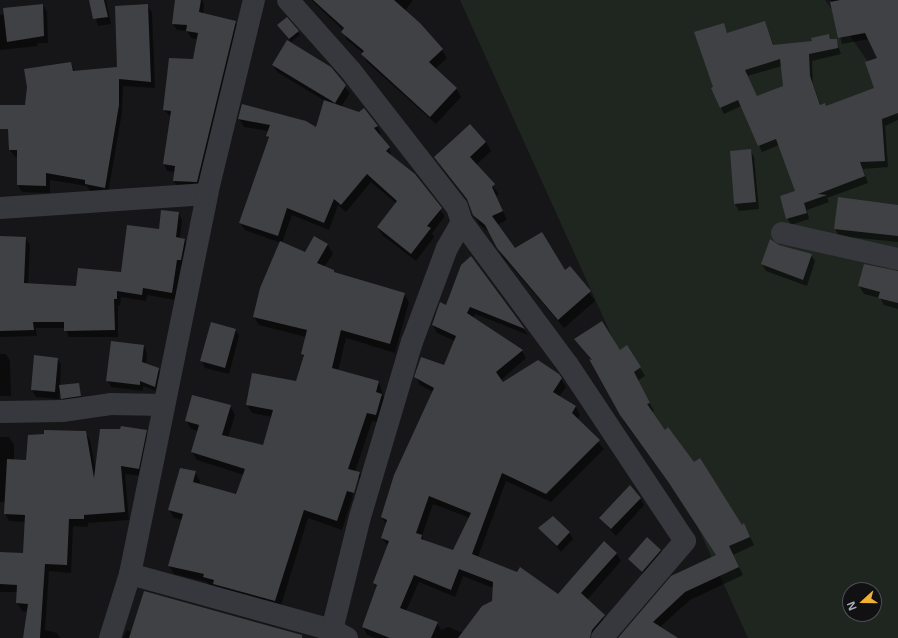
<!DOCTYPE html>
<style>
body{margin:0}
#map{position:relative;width:898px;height:638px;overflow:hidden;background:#161618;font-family:"Noto Sans",sans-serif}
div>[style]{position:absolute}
.green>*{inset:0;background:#1e261f}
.shadow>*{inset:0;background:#0007}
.building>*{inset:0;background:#404145}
.minor>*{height:22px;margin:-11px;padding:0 11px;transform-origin:11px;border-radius:11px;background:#37383d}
span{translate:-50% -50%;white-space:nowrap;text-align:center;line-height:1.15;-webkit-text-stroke:3px #111113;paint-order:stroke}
.north{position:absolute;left:842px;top:582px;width:40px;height:40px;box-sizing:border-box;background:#111113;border:1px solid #4d4f55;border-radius:50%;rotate:249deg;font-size:11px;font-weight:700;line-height:16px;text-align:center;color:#a8adb8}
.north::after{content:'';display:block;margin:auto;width:14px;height:18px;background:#f2b134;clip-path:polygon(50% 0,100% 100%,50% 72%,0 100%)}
</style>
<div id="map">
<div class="green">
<div style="clip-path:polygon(evenodd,460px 0,825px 0,898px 105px,898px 638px,748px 638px,460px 0,850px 590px,874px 590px,874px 614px,850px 614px,850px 590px)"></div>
</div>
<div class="shadow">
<div style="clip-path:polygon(91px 0,106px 0,111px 24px,98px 26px)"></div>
<div style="clip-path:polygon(176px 0,202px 0,204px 4px,203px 14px,235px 22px,239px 29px,201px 189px,178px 188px,174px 181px,175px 172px,167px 171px,164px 164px,171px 117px,164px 110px,193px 60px,198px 39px,191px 38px,187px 31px,177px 30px,173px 24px)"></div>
<div style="clip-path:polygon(311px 0,413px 0,405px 11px,420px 23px,442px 50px,447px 58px,435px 69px,456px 88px,461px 97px,436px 124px,367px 62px,363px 53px,347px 40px,343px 30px)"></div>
<div style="clip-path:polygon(evenodd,831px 0,898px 0,898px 120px,885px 126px,888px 167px,863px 169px,868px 183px,827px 198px,829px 202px,807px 210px,809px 219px,791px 225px,787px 218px,796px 192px,779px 145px,762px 152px,741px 106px,724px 114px,721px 108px,714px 87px,723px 24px,728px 34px,765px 22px,774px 46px,813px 42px,829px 35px,831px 40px,836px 40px,841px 54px,812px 61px,813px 84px,821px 106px,826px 108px,875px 89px,879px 59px,869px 39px,842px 44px,831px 0,782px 66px,784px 86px,757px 97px,747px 76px,782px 66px)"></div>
<div style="clip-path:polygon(43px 5px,47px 12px,48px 43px,37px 43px,38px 46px,0 50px,0 15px)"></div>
<div style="clip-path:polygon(147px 5px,152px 13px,155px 88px,123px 86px,122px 112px,108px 194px,90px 191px,87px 186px,50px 180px,50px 193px,22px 192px,18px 185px,18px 157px,15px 157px,10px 150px,26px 106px,71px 63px,75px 72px,118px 68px)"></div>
<div style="clip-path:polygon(280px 28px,298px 32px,300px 35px,291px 42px)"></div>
<div style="clip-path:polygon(evenodd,322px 62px,350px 93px,341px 107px,377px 126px,381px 134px,379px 136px,389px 147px,392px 157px,445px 216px,432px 233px,434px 237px,416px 261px,382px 235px,378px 228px,396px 203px,371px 182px,346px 212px,338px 205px,329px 230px,292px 215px,282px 243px,305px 253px,315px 237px,328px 245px,333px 254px,324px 267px,335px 274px,404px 294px,409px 302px,395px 353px,346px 338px,338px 371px,379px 382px,386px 404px,381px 423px,372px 421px,355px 472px,360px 473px,365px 482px,359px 501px,352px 499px,342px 530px,308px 518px,280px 609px,209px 586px,207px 582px,174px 574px,169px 566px,182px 520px,174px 518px,169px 510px,195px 472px,200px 481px,199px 485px,237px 496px,244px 475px,197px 460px,192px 452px,198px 431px,191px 429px,186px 420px,230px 406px,235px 415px,228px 438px,263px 446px,272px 417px,252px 413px,247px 405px,297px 382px,304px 358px,302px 354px,306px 337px,259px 325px,254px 317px,281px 243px,245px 230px,240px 223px,269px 140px,267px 136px,268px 131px,244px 127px,239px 119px,317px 128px,325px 101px,277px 72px,273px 65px,322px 62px,333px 98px,337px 105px,334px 105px,333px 98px,322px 62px,357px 478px,360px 478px,354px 498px,352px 498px,357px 478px)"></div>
<div style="clip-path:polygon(486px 142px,491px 151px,476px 165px,499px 194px,496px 196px,507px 220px,497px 225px,515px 249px,564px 272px,570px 267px,595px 301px,564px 328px,503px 257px,490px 233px,479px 224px,470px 204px,435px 157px)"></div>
<div style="clip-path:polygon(750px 150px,754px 157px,759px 209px,739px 211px,735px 204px)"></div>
<div style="clip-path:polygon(838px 198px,898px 206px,898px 242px,839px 236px,835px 229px)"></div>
<div style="clip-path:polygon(179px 213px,182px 220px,180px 239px,185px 240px,188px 246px,184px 266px,181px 266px,175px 300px,147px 295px,146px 301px,121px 297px,120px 306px,118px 305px,118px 337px,69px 337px,65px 328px,36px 328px,37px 336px,0 337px,0 237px,26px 238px,30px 245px,28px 284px,77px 287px,122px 273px,160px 230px)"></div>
<div style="clip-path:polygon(770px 240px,779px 246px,811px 255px,815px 261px,807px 286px,766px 271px,762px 264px)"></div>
<div style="clip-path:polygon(evenodd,471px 257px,528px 335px,475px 314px,473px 318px,522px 351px,526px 358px,501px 380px,503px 383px,559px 375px,566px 387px,559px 397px,576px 407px,580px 415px,578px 419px,604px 449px,551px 502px,506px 481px,478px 557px,558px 595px,617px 554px,621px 561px,587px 600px,609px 624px,598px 638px,375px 638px,367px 635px,363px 627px,377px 588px,374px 583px,388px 546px,382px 538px,386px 525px,382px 517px,433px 392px,420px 385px,416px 377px,445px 366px,455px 341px,437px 333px,433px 325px,446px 306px,471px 257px,433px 504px,470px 518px,454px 552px,424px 541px,422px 536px,433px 504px,471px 257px,463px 576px,493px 588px,493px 602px,463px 633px,448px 627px,441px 630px,437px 623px,406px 611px,419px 582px,455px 597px,463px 576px)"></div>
<div style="clip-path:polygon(898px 272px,898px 309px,884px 305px,880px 298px,864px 294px,859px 286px)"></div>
<div style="clip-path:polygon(235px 329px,239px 336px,229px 374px,205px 368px,202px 361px)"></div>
<div style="clip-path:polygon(575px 339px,619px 352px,627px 347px,645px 376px,637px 381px,654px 411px,651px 412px,741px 526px,744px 525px,754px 545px,733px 555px,743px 575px,690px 600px,660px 627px,676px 638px,620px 638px,717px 556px,675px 491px,625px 423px,591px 360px)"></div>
<div style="clip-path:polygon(144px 346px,147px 353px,146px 364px,158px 369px,162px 375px,158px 392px,143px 386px,143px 391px,111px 387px,107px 380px)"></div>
<div style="clip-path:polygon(0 354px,6px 354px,10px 361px,11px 396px,0 396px)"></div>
<div style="clip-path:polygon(57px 358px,61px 365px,60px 386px,78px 384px,82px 399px,63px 401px,60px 389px,59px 399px,36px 397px,32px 390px)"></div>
<div style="clip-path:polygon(146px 431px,150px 438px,143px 476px,125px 474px,129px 520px,88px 523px,88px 527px,73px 526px,71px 573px,49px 571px,45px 630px,57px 633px,60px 638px,23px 638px,28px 612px,22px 611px,17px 603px,18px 592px,0 592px,0 552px,24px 554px,25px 522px,9px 521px,5px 513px,5px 502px,0 502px,0 437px,9px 437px,14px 445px,14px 460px,27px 461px,85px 432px,90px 440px,96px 472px)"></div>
<div style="clip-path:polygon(640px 498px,644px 505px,616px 536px,600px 518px)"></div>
<div style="clip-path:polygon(540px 528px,569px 532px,573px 539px,561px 552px)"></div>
<div style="clip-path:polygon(660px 550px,664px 557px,647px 578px,629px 559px)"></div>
<div style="clip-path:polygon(127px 630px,131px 632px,302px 638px,123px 638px)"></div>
</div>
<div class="building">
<div style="clip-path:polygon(89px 0,104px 0,108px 17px,93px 19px)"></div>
<div style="clip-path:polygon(175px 0,201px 0,199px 12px,236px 21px,197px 182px,173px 181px,175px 166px,163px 164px,171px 111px,163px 110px,169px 58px,193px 59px,198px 33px,186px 31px,187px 25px,172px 24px)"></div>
<div style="clip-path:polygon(313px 0,394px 0,420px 23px,443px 49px,429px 62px,457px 88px,430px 117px,361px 54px,364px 51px,341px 32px,344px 28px)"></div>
<div style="clip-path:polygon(evenodd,840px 0,898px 0,898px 113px,882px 119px,885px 161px,860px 162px,865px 176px,818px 194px,827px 195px,804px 203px,807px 213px,786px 219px,780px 196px,795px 191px,776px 139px,758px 146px,738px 100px,720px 108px,711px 88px,713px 87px,694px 32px,724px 23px,727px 33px,765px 21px,773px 45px,812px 41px,811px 38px,829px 34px,830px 39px,837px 39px,838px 48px,809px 54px,810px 76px,820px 105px,825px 103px,826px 106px,874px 88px,865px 62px,877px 58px,865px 33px,838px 38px,830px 2px,840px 0,780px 59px,783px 86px,757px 96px,745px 70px,780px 59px)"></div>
<div style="clip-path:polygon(43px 4px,44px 36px,7px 42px,3px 8px)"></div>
<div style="clip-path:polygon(148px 4px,151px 82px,119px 79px,119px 105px,105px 188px,85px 184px,85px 180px,46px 173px,46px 186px,17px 185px,17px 150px,9px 150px,8px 129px,0 129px,0 105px,25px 105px,27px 87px,24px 69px,71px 62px,73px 71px,117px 67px,115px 6px)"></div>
<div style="clip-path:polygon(287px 17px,299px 31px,289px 39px,277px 25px)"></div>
<div style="clip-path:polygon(287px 40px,331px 67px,346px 85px,335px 103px,272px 65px)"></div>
<div style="clip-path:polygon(324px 100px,359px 112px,364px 108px,378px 126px,374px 128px,390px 147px,386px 151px,415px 174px,442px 208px,427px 226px,431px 228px,411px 254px,377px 227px,397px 201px,367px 174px,341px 205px,334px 199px,324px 223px,287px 208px,278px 236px,239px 223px,269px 137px,266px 136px,270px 125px,238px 119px,242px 104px,306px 121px,316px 127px)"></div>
<div style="clip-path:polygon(470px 124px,486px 142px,470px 157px,495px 184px,492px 187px,503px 211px,492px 216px,515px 248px,542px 232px,565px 270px,570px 266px,591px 291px,558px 320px,497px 248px,485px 225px,473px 215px,467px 199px,434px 157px)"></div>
<div style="clip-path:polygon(751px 149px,756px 202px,734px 204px,730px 151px)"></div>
<div style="clip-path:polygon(838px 197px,898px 205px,898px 236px,834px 229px)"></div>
<div style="clip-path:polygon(161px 210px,179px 212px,176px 237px,185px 239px,181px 260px,177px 260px,172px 293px,143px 288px,142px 295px,117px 291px,117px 299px,114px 299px,115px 330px,64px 331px,64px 322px,33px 322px,34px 330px,0 331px,0 236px,26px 237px,24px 283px,76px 286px,78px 268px,121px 272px,127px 225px,159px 229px)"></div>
<div style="clip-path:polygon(314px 236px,328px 244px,317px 263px,334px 270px,334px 272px,405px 293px,390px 344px,341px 330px,332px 368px,379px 381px,376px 392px,382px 394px,376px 415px,367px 413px,348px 469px,360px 472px,354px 493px,347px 491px,337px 521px,304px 510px,275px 601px,213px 584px,214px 580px,203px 577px,204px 574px,168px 566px,183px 514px,168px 510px,180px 468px,196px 471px,193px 482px,236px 494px,245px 469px,191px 452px,199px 425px,185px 421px,192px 395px,231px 405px,222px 435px,263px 445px,273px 410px,246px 405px,252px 373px,296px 381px,304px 355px,301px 354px,307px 330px,253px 317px,260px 288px,280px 241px,305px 252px)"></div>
<div style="clip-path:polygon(770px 239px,779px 245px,812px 254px,803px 280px,761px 264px)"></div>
<div style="clip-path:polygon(evenodd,471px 256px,525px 329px,470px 307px,467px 313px,523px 350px,496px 372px,503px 382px,538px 360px,559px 374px,562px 378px,553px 392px,576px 406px,572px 413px,600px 440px,546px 494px,502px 473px,472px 554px,517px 572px,520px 567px,558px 594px,604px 541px,617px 553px,581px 593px,605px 615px,592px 630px,590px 638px,458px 638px,482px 606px,492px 601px,493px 582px,459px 569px,451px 590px,414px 575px,400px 608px,438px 622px,431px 638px,390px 638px,362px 627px,377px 585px,373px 583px,389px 541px,381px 538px,387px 520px,381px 517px,394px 475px,434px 388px,414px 377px,421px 357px,444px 365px,456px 336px,432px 325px,440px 302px,446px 305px,461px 265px,471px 256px,429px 496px,471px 513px,453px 550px,421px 539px,422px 535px,416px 533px,429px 496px)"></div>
<div style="clip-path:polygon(864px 264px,898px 271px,898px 303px,878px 298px,880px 292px,858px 286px)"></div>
<div style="clip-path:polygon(602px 321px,620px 350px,627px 345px,641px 367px,634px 372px,650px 403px,647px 404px,665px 430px,668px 427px,694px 462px,700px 458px,742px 525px,744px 523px,750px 537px,729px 546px,739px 567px,685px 592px,653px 622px,678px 638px,618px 638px,671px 576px,716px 555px,669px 483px,620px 415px,589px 359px,592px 360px,574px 339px)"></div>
<div style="clip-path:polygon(211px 322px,236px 329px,225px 368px,200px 361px)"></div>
<div style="clip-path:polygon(111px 341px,144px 345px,142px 362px,159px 368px,155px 387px,140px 381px,140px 385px,106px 381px)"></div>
<div style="clip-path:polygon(34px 355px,58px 358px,55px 392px,31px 390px)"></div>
<div style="clip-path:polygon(79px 383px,81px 396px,61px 399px,59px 385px)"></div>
<div style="clip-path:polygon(121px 426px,147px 430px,139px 469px,121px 466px,125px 512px,84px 515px,84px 519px,69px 519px,67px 565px,45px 564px,40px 638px,23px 638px,28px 604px,16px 603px,17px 585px,0 584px,0 552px,23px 553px,25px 515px,4px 514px,7px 459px,26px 460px,28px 435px,44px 434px,44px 430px,86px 431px,94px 478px,100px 429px,120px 429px)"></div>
<div style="clip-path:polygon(630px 485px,641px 498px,611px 529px,599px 518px)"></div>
<div style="clip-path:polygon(553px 516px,570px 532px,557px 546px,538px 528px)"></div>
<div style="clip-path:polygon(647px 537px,661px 550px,642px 572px,628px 559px)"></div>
<div style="clip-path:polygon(144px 591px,302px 635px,302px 638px,129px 638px)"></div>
</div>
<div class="minor">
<div style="left:288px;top:0;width:95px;rotate:48.4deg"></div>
<div style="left:351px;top:71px;width:172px;rotate:52.1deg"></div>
<div style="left:457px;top:207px;width:16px;rotate:72deg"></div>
<div style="left:462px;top:222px;width:178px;rotate:53.5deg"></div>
<div style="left:568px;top:365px;width:211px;rotate:56.4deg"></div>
<div style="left:685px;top:541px;width:128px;rotate:130.6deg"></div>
<div style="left:0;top:208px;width:207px;rotate:-3.9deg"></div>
<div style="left:782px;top:233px;width:119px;rotate:12.6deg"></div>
<div style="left:0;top:412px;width:62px;rotate:-0.9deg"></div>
<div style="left:62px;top:411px;width:49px;rotate:-8.1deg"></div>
<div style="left:111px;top:404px;width:53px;rotate:1.1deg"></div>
<div style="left:130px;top:574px;width:210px;rotate:15.5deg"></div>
<div style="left:332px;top:630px;width:17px;rotate:28deg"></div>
<div style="left:332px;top:630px;width:116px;rotate:-76.1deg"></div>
<div style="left:360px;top:517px;width:183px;rotate:-73.5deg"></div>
<div style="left:412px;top:342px;width:100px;rotate:-69.6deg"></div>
<div style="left:447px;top:248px;width:30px;rotate:-60deg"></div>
<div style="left:110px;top:638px;width:67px;rotate:-72.6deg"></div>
<div style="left:130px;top:574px;width:388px;rotate:-78.5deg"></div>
<div style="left:207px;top:194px;width:200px;rotate:-76.4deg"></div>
</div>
<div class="north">N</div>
</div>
